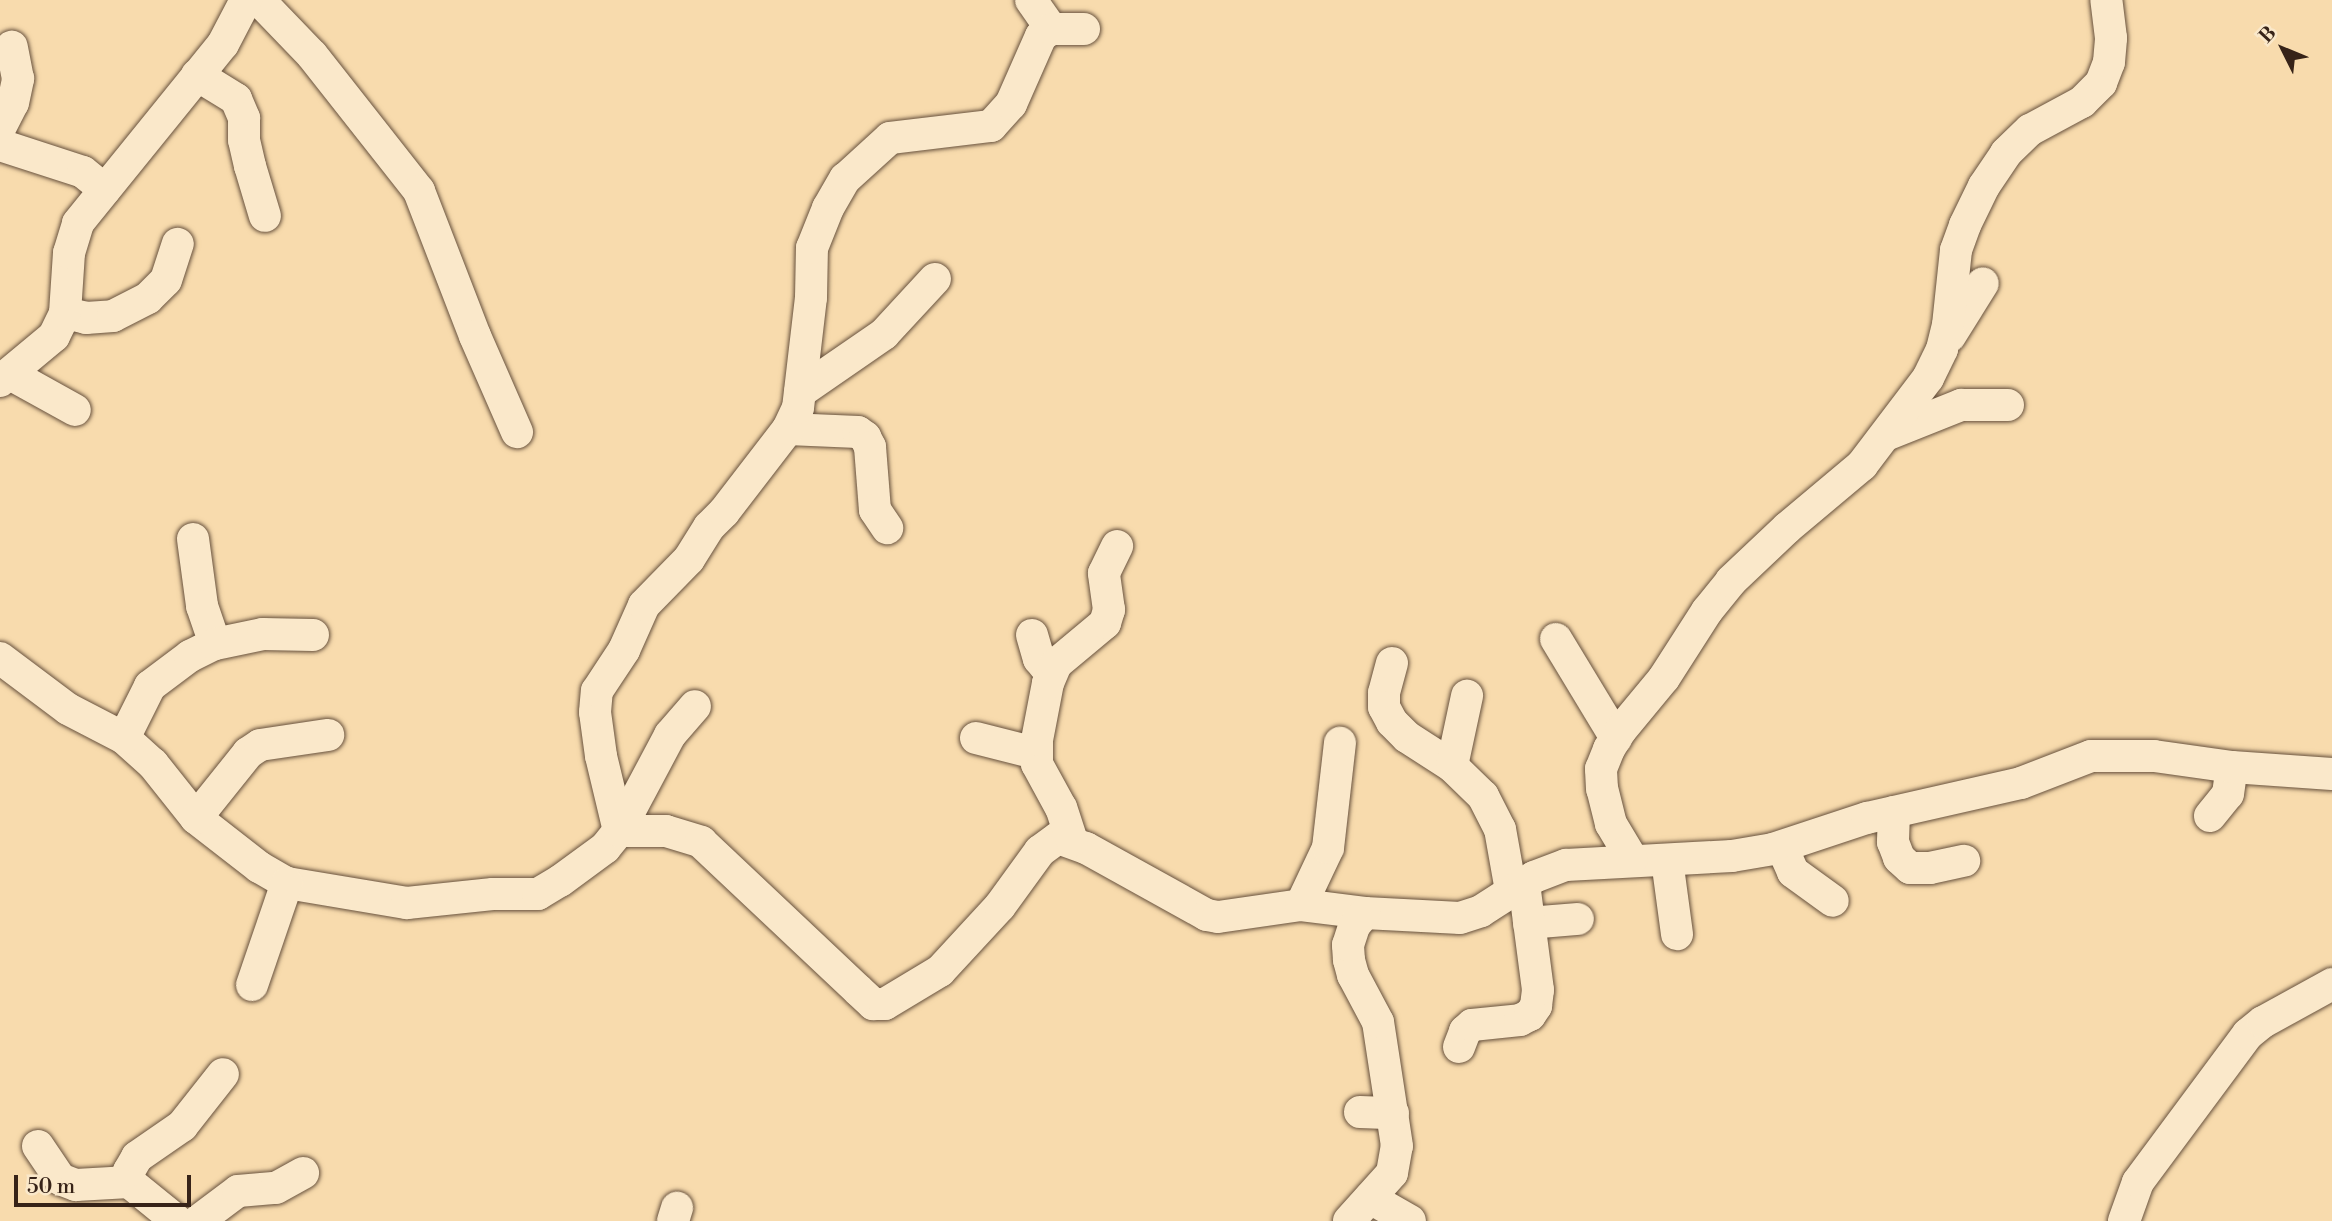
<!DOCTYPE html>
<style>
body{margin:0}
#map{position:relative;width:2332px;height:1221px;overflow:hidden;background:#f8dbad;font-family:"Libre Bodoni",serif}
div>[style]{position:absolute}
.roads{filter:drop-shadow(0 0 2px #67513d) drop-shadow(0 0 2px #67513d)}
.minor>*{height:32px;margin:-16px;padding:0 16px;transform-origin:16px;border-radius:16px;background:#fae8ca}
span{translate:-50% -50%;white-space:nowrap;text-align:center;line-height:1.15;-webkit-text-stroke:5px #fae8ca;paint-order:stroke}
.north{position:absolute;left:2248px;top:14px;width:70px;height:70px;-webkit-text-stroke:5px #fae8ca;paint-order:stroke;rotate:313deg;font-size:19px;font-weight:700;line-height:28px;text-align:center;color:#372318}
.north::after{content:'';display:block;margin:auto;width:24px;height:32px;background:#372318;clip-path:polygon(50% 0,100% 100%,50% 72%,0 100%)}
.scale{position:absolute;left:14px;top:1175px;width:177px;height:32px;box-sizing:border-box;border:4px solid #372318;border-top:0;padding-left:9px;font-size:21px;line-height:24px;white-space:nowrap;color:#372318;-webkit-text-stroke:5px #fae8ca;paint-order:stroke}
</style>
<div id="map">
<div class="roads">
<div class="minor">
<div style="left:259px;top:0;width:76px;rotate:46.1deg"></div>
<div style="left:312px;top:55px;width:173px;rotate:51.8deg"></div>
<div style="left:419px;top:191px;width:155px;rotate:68.9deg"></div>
<div style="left:475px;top:336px;width:105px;rotate:66.4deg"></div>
<div style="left:1031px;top:0;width:35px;rotate:55deg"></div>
<div style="left:197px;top:75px;width:46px;rotate:31.6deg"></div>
<div style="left:236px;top:99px;width:21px;rotate:67deg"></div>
<div style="left:244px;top:118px;width:22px;rotate:90deg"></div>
<div style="left:244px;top:140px;width:27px;rotate:77deg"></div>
<div style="left:250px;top:166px;width:52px;rotate:73.3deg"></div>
<div style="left:0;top:128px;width:28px;rotate:-63deg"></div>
<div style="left:13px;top:103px;width:25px;rotate:-78deg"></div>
<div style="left:18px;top:79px;width:33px;rotate:-101deg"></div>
<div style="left:0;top:145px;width:87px;rotate:18deg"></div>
<div style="left:83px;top:172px;width:28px;rotate:39deg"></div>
<div style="left:65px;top:313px;width:22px;rotate:13deg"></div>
<div style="left:86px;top:318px;width:27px;rotate:-4deg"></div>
<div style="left:113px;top:316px;width:39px;rotate:-27deg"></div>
<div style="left:148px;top:298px;width:25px;rotate:-45deg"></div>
<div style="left:166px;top:280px;width:38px;rotate:-72deg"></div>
<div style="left:1950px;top:336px;width:62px;rotate:-58.1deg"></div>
<div style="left:10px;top:374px;width:74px;rotate:29deg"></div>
<div style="left:0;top:381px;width:70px;rotate:-39.8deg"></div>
<div style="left:54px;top:336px;width:25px;rotate:-64deg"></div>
<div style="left:65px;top:313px;width:60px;rotate:-86.2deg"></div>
<div style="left:69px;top:253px;width:31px;rotate:-73deg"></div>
<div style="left:78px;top:223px;width:230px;rotate:-51deg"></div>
<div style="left:223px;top:44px;width:50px;rotate:-62.4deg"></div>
<div style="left:800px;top:392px;width:102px;rotate:-34.6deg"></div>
<div style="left:884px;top:334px;width:75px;rotate:-47.2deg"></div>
<div style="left:788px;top:429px;width:70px;rotate:2.5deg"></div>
<div style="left:858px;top:432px;width:9px;rotate:36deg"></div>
<div style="left:865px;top:437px;width:11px;rotate:63deg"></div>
<div style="left:870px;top:447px;width:63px;rotate:85.5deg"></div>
<div style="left:875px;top:510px;width:22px;rotate:56deg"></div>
<div style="left:1886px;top:435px;width:81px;rotate:-21.8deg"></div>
<div style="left:1961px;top:405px;width:47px"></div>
<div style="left:193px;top:539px;width:68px;rotate:82.3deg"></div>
<div style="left:202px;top:606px;width:40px;rotate:71.1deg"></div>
<div style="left:1032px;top:635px;width:25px;rotate:74deg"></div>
<div style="left:1039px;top:659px;width:19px;rotate:51deg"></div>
<div style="left:1556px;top:639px;width:116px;rotate:58.8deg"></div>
<div style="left:0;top:658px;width:85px;rotate:36.9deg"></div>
<div style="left:68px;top:709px;width:63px;rotate:27.4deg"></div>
<div style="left:124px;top:738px;width:39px;rotate:42deg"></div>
<div style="left:153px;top:764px;width:69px;rotate:51.5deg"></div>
<div style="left:196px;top:818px;width:80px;rotate:37.9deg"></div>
<div style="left:259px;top:867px;width:32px;rotate:30deg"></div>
<div style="left:287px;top:883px;width:122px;rotate:9.5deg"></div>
<div style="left:407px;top:903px;width:86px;rotate:-6deg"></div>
<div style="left:493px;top:894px;width:45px"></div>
<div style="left:538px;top:894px;width:26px;rotate:-31deg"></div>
<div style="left:560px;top:881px;width:56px;rotate:-36.3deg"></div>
<div style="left:605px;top:848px;width:22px;rotate:-51deg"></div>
<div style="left:619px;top:831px;width:77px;rotate:-103.5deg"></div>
<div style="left:601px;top:756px;width:44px;rotate:-97.8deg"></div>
<div style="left:595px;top:712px;width:21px;rotate:-85deg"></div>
<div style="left:597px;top:691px;width:49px;rotate:-56.6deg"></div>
<div style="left:624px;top:650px;width:49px;rotate:-66deg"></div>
<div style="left:644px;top:605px;width:64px;rotate:-45.6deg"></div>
<div style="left:689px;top:559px;width:38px;rotate:-58deg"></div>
<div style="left:709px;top:527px;width:21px;rotate:-45deg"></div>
<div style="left:724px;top:512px;width:105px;rotate:-52.4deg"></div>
<div style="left:788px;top:429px;width:23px;rotate:-65deg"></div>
<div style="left:798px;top:408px;width:111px;rotate:-83.3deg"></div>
<div style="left:811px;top:298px;width:50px;rotate:-88.9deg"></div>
<div style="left:812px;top:248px;width:43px;rotate:-68.2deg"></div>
<div style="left:828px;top:208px;width:34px;rotate:-60deg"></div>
<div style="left:845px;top:179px;width:61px;rotate:-42.3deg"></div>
<div style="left:890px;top:138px;width:102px;rotate:-6.8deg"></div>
<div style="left:991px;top:126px;width:30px;rotate:-48deg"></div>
<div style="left:1011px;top:104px;width:74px;rotate:-66.2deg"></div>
<div style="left:1041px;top:36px;width:12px;rotate:-35deg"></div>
<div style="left:1051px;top:29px;width:33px"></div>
<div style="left:1392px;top:663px;width:31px;rotate:105deg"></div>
<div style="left:1384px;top:693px;width:14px;rotate:90deg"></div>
<div style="left:1384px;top:707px;width:17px;rotate:62deg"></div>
<div style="left:1392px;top:722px;width:21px;rotate:45deg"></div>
<div style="left:1407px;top:737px;width:54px;rotate:32.8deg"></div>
<div style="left:1452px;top:766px;width:43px;rotate:44.1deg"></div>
<div style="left:1483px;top:796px;width:37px;rotate:63deg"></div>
<div style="left:1500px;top:829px;width:63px;rotate:79.9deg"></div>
<div style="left:124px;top:738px;width:58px;rotate:-63.4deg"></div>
<div style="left:150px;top:686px;width:50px;rotate:-36.9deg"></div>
<div style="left:190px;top:656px;width:28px;rotate:-26deg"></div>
<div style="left:215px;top:644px;width:49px;rotate:-11.8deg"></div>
<div style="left:263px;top:634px;width:50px;rotate:1.1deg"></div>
<div style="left:976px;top:738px;width:61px;rotate:14.3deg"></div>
<div style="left:1452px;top:766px;width:72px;rotate:-77.9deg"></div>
<div style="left:1894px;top:812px;width:30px;rotate:92deg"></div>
<div style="left:1893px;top:842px;width:17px;rotate:69deg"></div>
<div style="left:1899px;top:858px;width:15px;rotate:42deg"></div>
<div style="left:1910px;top:868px;width:20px"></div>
<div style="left:1930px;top:868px;width:35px;rotate:-12deg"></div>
<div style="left:2210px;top:816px;width:28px;rotate:-51deg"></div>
<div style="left:2228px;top:794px;width:27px;rotate:-82deg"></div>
<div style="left:196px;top:818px;width:83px;rotate:-51.3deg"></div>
<div style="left:248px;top:753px;width:14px;rotate:-34deg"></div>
<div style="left:260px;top:745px;width:69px;rotate:-8.4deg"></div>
<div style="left:619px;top:831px;width:47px"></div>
<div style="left:666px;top:831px;width:37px;rotate:17deg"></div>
<div style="left:701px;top:842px;width:216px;rotate:43.3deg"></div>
<div style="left:858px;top:990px;width:21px;rotate:43deg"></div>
<div style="left:873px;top:1004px;width:12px"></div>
<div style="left:885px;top:1004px;width:64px;rotate:-31deg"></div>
<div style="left:940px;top:971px;width:88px;rotate:-47.3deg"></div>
<div style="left:1000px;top:906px;width:68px;rotate:-54deg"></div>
<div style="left:1040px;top:851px;width:22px;rotate:-36deg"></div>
<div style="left:1058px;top:838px;width:30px;rotate:20deg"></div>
<div style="left:1086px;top:848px;width:138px;rotate:29deg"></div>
<div style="left:1207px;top:915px;width:11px;rotate:10deg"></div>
<div style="left:1218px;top:917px;width:84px;rotate:-8.2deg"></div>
<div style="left:1301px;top:905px;width:64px;rotate:7.1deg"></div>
<div style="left:1365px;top:913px;width:95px;rotate:3deg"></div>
<div style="left:1460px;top:918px;width:22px;rotate:-18deg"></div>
<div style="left:1481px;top:911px;width:63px;rotate:-32.7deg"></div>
<div style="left:1534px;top:877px;width:34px;rotate:-21deg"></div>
<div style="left:1566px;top:865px;width:166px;rotate:-3.1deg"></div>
<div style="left:1732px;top:856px;width:42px;rotate:-9.7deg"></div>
<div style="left:1773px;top:849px;width:99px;rotate:-18.3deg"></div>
<div style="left:1867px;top:818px;width:158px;rotate:-12.8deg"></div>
<div style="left:2021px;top:783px;width:75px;rotate:-21.1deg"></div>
<div style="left:2091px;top:756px;width:63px"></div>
<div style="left:2154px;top:756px;width:79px;rotate:8deg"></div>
<div style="left:2232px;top:767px;width:100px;rotate:4deg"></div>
<div style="left:619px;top:831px;width:109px;rotate:-62deg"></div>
<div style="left:670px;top:735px;width:38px;rotate:-49deg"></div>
<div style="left:1072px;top:841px;width:35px;rotate:-108deg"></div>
<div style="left:1061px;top:808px;width:50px;rotate:-118.6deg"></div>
<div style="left:1037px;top:764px;width:24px;rotate:-90deg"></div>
<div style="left:1037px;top:740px;width:58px;rotate:-79.1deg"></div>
<div style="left:1048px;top:683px;width:21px;rotate:-67deg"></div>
<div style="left:1056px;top:664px;width:64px;rotate:-39.9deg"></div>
<div style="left:1105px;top:623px;width:14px;rotate:-73deg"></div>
<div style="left:1109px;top:610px;width:37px;rotate:-98deg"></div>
<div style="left:1104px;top:573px;width:30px;rotate:-64deg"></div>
<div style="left:1782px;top:847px;width:27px;rotate:66deg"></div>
<div style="left:1793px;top:872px;width:49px;rotate:35.9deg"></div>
<div style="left:1632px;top:859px;width:41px;rotate:-121deg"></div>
<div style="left:1611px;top:824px;width:36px;rotate:-104deg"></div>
<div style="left:1602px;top:789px;width:20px;rotate:-93deg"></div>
<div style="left:1601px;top:769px;width:22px;rotate:-68deg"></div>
<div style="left:1609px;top:749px;width:22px;rotate:-58deg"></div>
<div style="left:1621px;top:730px;width:67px;rotate:-50.4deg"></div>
<div style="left:1664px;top:678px;width:80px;rotate:-57.3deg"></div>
<div style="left:1707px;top:611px;width:38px;rotate:-51deg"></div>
<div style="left:1731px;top:581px;width:77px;rotate:-43.4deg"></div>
<div style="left:1787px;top:528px;width:98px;rotate:-40deg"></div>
<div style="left:1862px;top:465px;width:109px;rotate:-52.8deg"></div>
<div style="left:1928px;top:378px;width:32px;rotate:-64deg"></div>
<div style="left:1942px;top:349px;width:25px;rotate:-76deg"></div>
<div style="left:1948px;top:325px;width:75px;rotate:-83.9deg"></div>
<div style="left:1956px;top:250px;width:27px;rotate:-70deg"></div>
<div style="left:1965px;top:225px;width:43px;rotate:-64deg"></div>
<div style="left:1984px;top:186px;width:40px;rotate:-56deg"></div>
<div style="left:2006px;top:153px;width:33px;rotate:-44deg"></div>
<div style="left:2030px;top:130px;width:59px;rotate:-28.3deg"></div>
<div style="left:2082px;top:102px;width:27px;rotate:-45deg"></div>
<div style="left:2101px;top:83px;width:22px;rotate:-69deg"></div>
<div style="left:2109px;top:62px;width:24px;rotate:-85deg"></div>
<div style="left:2111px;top:38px;width:38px;rotate:-97deg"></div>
<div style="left:1667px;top:860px;width:75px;rotate:82.3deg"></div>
<div style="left:1301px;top:905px;width:63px;rotate:-64.7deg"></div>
<div style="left:1328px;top:848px;width:106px;rotate:-83.5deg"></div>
<div style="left:1529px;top:923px;width:49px;rotate:-4.7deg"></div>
<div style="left:252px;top:985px;width:108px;rotate:-71.1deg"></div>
<div style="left:1459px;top:1047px;width:17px;rotate:-69deg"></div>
<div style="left:1465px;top:1031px;width:9px;rotate:-41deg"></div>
<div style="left:1472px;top:1025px;width:48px;rotate:-5.9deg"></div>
<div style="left:1520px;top:1020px;width:11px;rotate:-27deg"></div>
<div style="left:1530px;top:1015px;width:11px;rotate:-56deg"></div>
<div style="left:1536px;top:1006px;width:16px;rotate:-83deg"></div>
<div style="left:1538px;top:990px;width:108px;rotate:-97.5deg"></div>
<div style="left:1360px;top:1112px;width:33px;rotate:2deg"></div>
<div style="left:38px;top:1146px;width:40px;rotate:56deg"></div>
<div style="left:60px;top:1179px;width:17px;rotate:21deg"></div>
<div style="left:76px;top:1185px;width:53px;rotate:-3.2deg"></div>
<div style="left:1370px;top:1198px;width:46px;rotate:29.9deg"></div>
<div style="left:177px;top:1221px;width:62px;rotate:-140.9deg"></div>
<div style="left:129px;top:1182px;width:11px;rotate:-90deg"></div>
<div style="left:129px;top:1171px;width:16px;rotate:-60deg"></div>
<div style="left:137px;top:1157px;width:55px;rotate:-34.6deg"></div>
<div style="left:182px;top:1126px;width:66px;rotate:-51.7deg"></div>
<div style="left:198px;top:1221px;width:50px;rotate:-36.9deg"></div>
<div style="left:238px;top:1191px;width:38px;rotate:-5deg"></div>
<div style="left:276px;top:1188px;width:31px;rotate:-29deg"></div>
<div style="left:673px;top:1221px;width:14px;rotate:-73deg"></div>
<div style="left:1349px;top:1221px;width:64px;rotate:-48.1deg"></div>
<div style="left:1392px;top:1173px;width:27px;rotate:-80deg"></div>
<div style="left:1397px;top:1146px;width:125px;rotate:-98.7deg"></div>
<div style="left:1378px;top:1022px;width:53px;rotate:-118deg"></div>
<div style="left:1353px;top:975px;width:16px;rotate:-105deg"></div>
<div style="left:1349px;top:960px;width:15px;rotate:-94deg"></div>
<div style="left:1348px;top:945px;width:20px;rotate:-72deg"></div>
<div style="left:1354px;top:926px;width:17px;rotate:-50deg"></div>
<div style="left:2124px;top:1221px;width:41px;rotate:-70.3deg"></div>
<div style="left:2138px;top:1182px;width:184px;rotate:-53.4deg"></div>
<div style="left:2248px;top:1034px;width:19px;rotate:-39deg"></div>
<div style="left:2263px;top:1022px;width:79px;rotate:-28.8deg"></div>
</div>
</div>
<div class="north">B</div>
<div class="scale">50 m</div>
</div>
